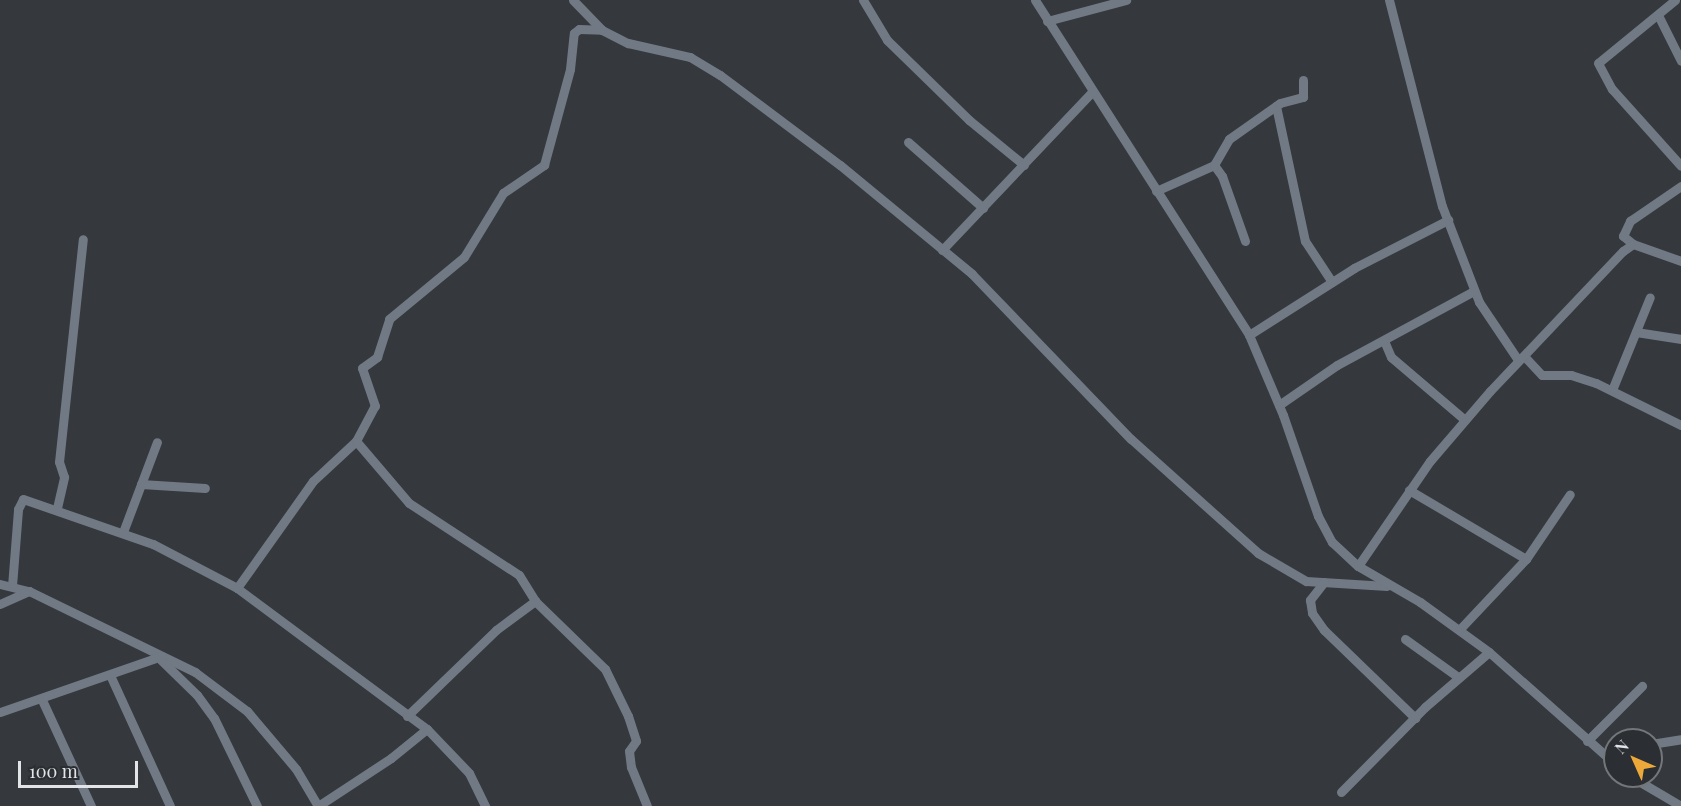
<!DOCTYPE html>
<style>
body{margin:0}
#map{position:relative;width:1681px;height:806px;overflow:hidden;background:#35383c;font-family:"Playfair Display",serif}
div>[style]{position:absolute}
.minor>*{height:9px;margin:-4.5px;padding:0 4.5px;transform-origin:4.5px;border-radius:4.5px;background:#707984}
span{translate:-50% -50%;white-space:nowrap;text-align:center;line-height:1.15;-webkit-text-stroke:5px #2b2e32;paint-order:stroke}
.north{position:absolute;left:1603px;top:728px;width:60px;height:60px;box-sizing:border-box;background:#2b2e32;border:2px solid #74777a;border-radius:50%;rotate:315deg;font-size:16px;font-weight:700;line-height:24px;text-align:center;color:#e2e4e7}
.north::after{content:'';display:block;margin:auto;width:21px;height:27px;background:#eca93a;clip-path:polygon(50% 0,100% 100%,50% 72%,0 100%)}
.scale{position:absolute;left:18px;top:761px;width:120px;height:27px;box-sizing:border-box;border:3px solid #e2e4e7;border-top:0;padding-left:8px;font-size:18px;line-height:21px;white-space:nowrap;color:#e2e4e7;-webkit-text-stroke:4px #2b2e32;paint-order:stroke}
</style>
<div id="map">
<div class="minor">
<div style="left:573px;top:0;width:42px;rotate:46deg"></div>
<div style="left:602px;top:30px;width:29px;rotate:27deg"></div>
<div style="left:628px;top:43px;width:64px;rotate:12.7deg"></div>
<div style="left:690px;top:57px;width:35px;rotate:31deg"></div>
<div style="left:720px;top:75px;width:150px;rotate:36.9deg"></div>
<div style="left:840px;top:165px;width:171px;rotate:39.5deg"></div>
<div style="left:972px;top:274px;width:229px;rotate:46.1deg"></div>
<div style="left:1131px;top:439px;width:171px;rotate:41.9deg"></div>
<div style="left:1258px;top:553px;width:56px;rotate:30.3deg"></div>
<div style="left:1306px;top:581px;width:81px;rotate:3.5deg"></div>
<div style="left:863px;top:0;width:47px;rotate:59deg"></div>
<div style="left:887px;top:40px;width:115px;rotate:44.3deg"></div>
<div style="left:969px;top:120px;width:71px;rotate:39.3deg"></div>
<div style="left:1035px;top:0;width:398px;rotate:57.4deg"></div>
<div style="left:1249px;top:335px;width:87px;rotate:67deg"></div>
<div style="left:1283px;top:415px;width:107px;rotate:70.9deg"></div>
<div style="left:1318px;top:516px;width:30px;rotate:62deg"></div>
<div style="left:1332px;top:542px;width:35px;rotate:43deg"></div>
<div style="left:1358px;top:566px;width:72px;rotate:30.1deg"></div>
<div style="left:1420px;top:602px;width:85px;rotate:35.9deg"></div>
<div style="left:1489px;top:652px;width:169px;rotate:41.6deg"></div>
<div style="left:1389px;top:0;width:213px;rotate:75.6deg"></div>
<div style="left:1442px;top:206px;width:103px;rotate:68.9deg"></div>
<div style="left:1479px;top:302px;width:70px;rotate:56.1deg"></div>
<div style="left:1675px;top:0;width:99px;rotate:140.7deg"></div>
<div style="left:1598px;top:63px;width:30px;rotate:62deg"></div>
<div style="left:1612px;top:89px;width:103px;rotate:48.1deg"></div>
<div style="left:1659px;top:17px;width:49px;rotate:63.4deg"></div>
<div style="left:1047px;top:21px;width:82px;rotate:-14.9deg"></div>
<div style="left:1276px;top:106px;width:138px;rotate:77.9deg"></div>
<div style="left:1305px;top:241px;width:49px;rotate:56.6deg"></div>
<div style="left:908px;top:142px;width:100px;rotate:41.3deg"></div>
<div style="left:1214px;top:165px;width:14px;rotate:54deg"></div>
<div style="left:1222px;top:176px;width:69px;rotate:70.5deg"></div>
<div style="left:1156px;top:191px;width:64px;rotate:-24.1deg"></div>
<div style="left:1214px;top:165px;width:30px;rotate:-60deg"></div>
<div style="left:1229px;top:139px;width:62px;rotate:-35.2deg"></div>
<div style="left:1280px;top:103px;width:24px;rotate:-15deg"></div>
<div style="left:1303px;top:97px;width:17px;rotate:-90deg"></div>
<div style="left:1633px;top:244px;width:13px;rotate:-141deg"></div>
<div style="left:1623px;top:236px;width:17px;rotate:-65deg"></div>
<div style="left:1630px;top:221px;width:62px;rotate:-34.5deg"></div>
<div style="left:942px;top:250px;width:219px;rotate:-46.5deg"></div>
<div style="left:1636px;top:332px;width:46px;rotate:8.8deg"></div>
<div style="left:1249px;top:335px;width:125px;rotate:-32.5deg"></div>
<div style="left:1354px;top:268px;width:106px;rotate:-27.1deg"></div>
<div style="left:1385px;top:343px;width:15px;rotate:67deg"></div>
<div style="left:1391px;top:357px;width:97px;rotate:40.4deg"></div>
<div style="left:1524px;top:356px;width:26px;rotate:47deg"></div>
<div style="left:1542px;top:375px;width:29px"></div>
<div style="left:1571px;top:375px;width:26px;rotate:18deg"></div>
<div style="left:1596px;top:383px;width:95px;rotate:26.3deg"></div>
<div style="left:1612px;top:390px;width:100px;rotate:-67.8deg"></div>
<div style="left:1279px;top:405px;width:70px;rotate:-34.6deg"></div>
<div style="left:1337px;top:365px;width:156px;rotate:-28.4deg"></div>
<div style="left:356px;top:441px;width:82px;rotate:49.5deg"></div>
<div style="left:409px;top:503px;width:131px;rotate:33.2deg"></div>
<div style="left:519px;top:575px;width:31px;rotate:58deg"></div>
<div style="left:535px;top:601px;width:98px;rotate:44.2deg"></div>
<div style="left:605px;top:669px;width:52px;rotate:63.9deg"></div>
<div style="left:628px;top:716px;width:26px;rotate:72deg"></div>
<div style="left:636px;top:741px;width:12px;rotate:125deg"></div>
<div style="left:629px;top:751px;width:16px;rotate:83deg"></div>
<div style="left:631px;top:767px;width:42px;rotate:67.7deg"></div>
<div style="left:141px;top:484px;width:64px;rotate:3.6deg"></div>
<div style="left:1409px;top:490px;width:136px;rotate:30.5deg"></div>
<div style="left:57px;top:508px;width:32px;rotate:-77deg"></div>
<div style="left:64px;top:477px;width:16px;rotate:-108deg"></div>
<div style="left:59px;top:462px;width:224px;rotate:-83.9deg"></div>
<div style="left:123px;top:532px;width:96px;rotate:-69.3deg"></div>
<div style="left:1358px;top:566px;width:127px;rotate:-55.6deg"></div>
<div style="left:1430px;top:461px;width:92px;rotate:-49.4deg"></div>
<div style="left:1490px;top:391px;width:193px;rotate:-46.5deg"></div>
<div style="left:1623px;top:251px;width:12px;rotate:-35deg"></div>
<div style="left:1633px;top:244px;width:51px;rotate:19.5deg"></div>
<div style="left:1324px;top:582px;width:23px;rotate:128deg"></div>
<div style="left:1310px;top:600px;width:13px;rotate:81deg"></div>
<div style="left:1312px;top:613px;width:21px;rotate:55deg"></div>
<div style="left:1324px;top:630px;width:127px;rotate:44deg"></div>
<div style="left:0;top:584px;width:30px;rotate:14deg"></div>
<div style="left:29px;top:591px;width:185px;rotate:26deg"></div>
<div style="left:195px;top:672px;width:65px;rotate:36.9deg"></div>
<div style="left:247px;top:711px;width:76px;rotate:49.8deg"></div>
<div style="left:296px;top:769px;width:43px;rotate:59.3deg"></div>
<div style="left:12px;top:586px;width:77px;rotate:-85.5deg"></div>
<div style="left:18px;top:509px;width:11px;rotate:-63deg"></div>
<div style="left:23px;top:499px;width:138px;rotate:19.1deg"></div>
<div style="left:153px;top:544px;width:95px;rotate:27.6deg"></div>
<div style="left:237px;top:588px;width:237px;rotate:36.6deg"></div>
<div style="left:427px;top:729px;width:61px;rotate:46.3deg"></div>
<div style="left:469px;top:773px;width:37px;rotate:64deg"></div>
<div style="left:237px;top:588px;width:131px;rotate:-54.6deg"></div>
<div style="left:313px;top:481px;width:59px;rotate:-42.9deg"></div>
<div style="left:356px;top:441px;width:40px;rotate:-62deg"></div>
<div style="left:375px;top:406px;width:40px;rotate:-108.9deg"></div>
<div style="left:362px;top:368px;width:19px;rotate:-36deg"></div>
<div style="left:377px;top:357px;width:40px;rotate:-72deg"></div>
<div style="left:389px;top:319px;width:97px;rotate:-39.6deg"></div>
<div style="left:464px;top:257px;width:75px;rotate:-58.6deg"></div>
<div style="left:503px;top:193px;width:50px;rotate:-34.3deg"></div>
<div style="left:544px;top:165px;width:99px;rotate:-74.8deg"></div>
<div style="left:570px;top:69px;width:36px;rotate:-84deg"></div>
<div style="left:574px;top:33px;width:6px;rotate:-39deg"></div>
<div style="left:579px;top:29px;width:23px;rotate:2deg"></div>
<div style="left:0;top:604px;width:32px;rotate:-24deg"></div>
<div style="left:1459px;top:630px;width:98px;rotate:-46.7deg"></div>
<div style="left:1526px;top:559px;width:78px;rotate:-55.9deg"></div>
<div style="left:1405px;top:639px;width:65px;rotate:35.6deg"></div>
<div style="left:158px;top:657px;width:54px;rotate:44.3deg"></div>
<div style="left:197px;top:695px;width:29px;rotate:54deg"></div>
<div style="left:214px;top:718px;width:98px;rotate:64deg"></div>
<div style="left:110px;top:675px;width:144px;rotate:65.4deg"></div>
<div style="left:42px;top:700px;width:117px;rotate:65.2deg"></div>
<div style="left:0;top:712px;width:171px;rotate:-19.1deg"></div>
<div style="left:407px;top:716px;width:124px;rotate:-44deg"></div>
<div style="left:496px;top:630px;width:49px;rotate:-36.6deg"></div>
<div style="left:1587px;top:741px;width:78px;rotate:-45deg"></div>
<div style="left:1651px;top:744px;width:30px;rotate:-9deg"></div>
<div style="left:1630px;top:776px;width:59px;rotate:30.5deg"></div>
<div style="left:1341px;top:792px;width:120px;rotate:-45.3deg"></div>
<div style="left:1425px;top:707px;width:84px;rotate:-40.7deg"></div>
<div style="left:318px;top:806px;width:87px;rotate:-33.3deg"></div>
<div style="left:391px;top:758px;width:46px;rotate:-38.9deg"></div>
</div>
<div class="north">N</div>
<div class="scale">100 m</div>
</div>
